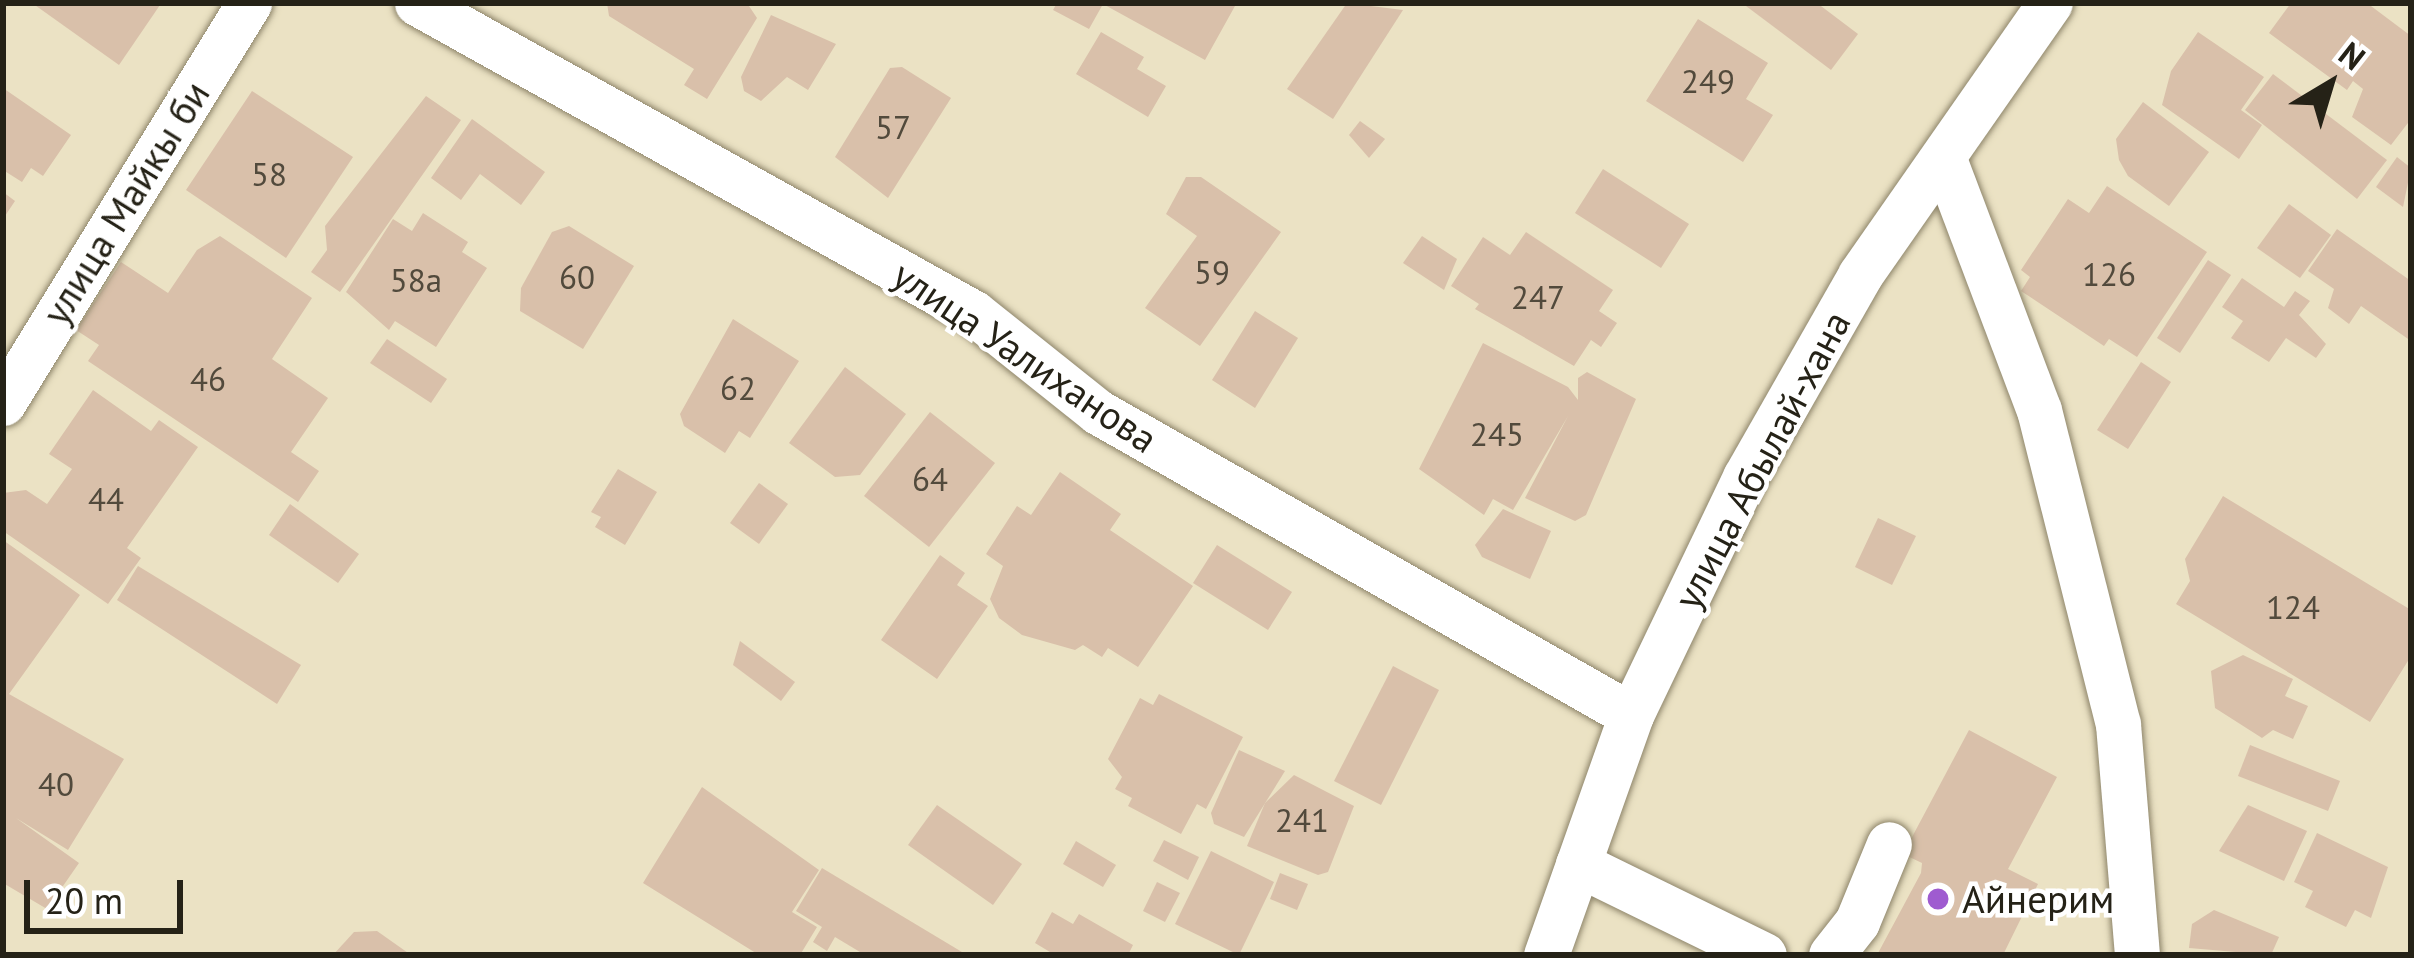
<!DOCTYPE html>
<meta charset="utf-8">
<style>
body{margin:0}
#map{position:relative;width:2414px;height:958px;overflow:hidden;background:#ebe2c4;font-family:"PT Sans",sans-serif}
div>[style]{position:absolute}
.building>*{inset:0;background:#d9c0aa}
.roads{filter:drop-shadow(0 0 3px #8e856a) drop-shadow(0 0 3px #8e856a)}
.street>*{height:45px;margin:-22.5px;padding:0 22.5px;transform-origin:22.5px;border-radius:22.5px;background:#fff}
.dots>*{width:33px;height:33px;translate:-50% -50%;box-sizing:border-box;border:6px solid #fff;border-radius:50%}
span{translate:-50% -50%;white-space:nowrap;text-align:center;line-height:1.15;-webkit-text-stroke:9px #fff;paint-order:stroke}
.number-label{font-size:33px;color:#524a3c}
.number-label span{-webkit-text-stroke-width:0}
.street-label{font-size:39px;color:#252217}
.poi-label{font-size:39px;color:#252217}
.left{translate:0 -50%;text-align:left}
.frame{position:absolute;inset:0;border:6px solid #252217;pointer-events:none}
.north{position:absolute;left:2270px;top:24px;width:120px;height:120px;-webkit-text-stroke:9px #fff;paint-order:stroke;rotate:38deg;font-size:33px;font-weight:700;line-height:48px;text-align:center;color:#252217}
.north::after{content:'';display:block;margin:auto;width:42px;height:54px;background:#252217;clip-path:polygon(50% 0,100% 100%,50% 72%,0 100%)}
.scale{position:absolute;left:24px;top:880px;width:159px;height:54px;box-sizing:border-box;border:6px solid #252217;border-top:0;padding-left:15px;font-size:36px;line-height:42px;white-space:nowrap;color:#252217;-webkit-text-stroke:9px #fff;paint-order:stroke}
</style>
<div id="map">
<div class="building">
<div style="clip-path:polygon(32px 3px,157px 3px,160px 5px,119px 65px)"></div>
<div style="clip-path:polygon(607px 3px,747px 3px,757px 18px,707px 99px,684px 85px,694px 69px,609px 16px)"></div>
<div style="clip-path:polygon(1057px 3px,1235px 3px,1235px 6px,1205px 60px,1103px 4px,1089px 29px,1053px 10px)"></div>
<div style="clip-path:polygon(1347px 3px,1403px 10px,1333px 119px,1287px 89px)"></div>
<div style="clip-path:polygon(1742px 3px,1817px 3px,1858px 34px,1831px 70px)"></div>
<div style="clip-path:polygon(2291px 3px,2367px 3px,2411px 36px,2411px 119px,2391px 145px,2352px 117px,2363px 89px,2353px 81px,2347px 90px,2269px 33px)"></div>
<div style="clip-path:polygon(771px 15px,836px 44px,808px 90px,787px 77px,761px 101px,744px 91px,741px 77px)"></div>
<div style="clip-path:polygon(1698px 19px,1768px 63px,1746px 99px,1773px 115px,1743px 162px,1646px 101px)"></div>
<div style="clip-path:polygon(1101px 32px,1144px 57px,1137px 69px,1166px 86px,1148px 117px,1076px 74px)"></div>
<div style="clip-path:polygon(2198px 32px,2264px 77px,2241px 110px,2262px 125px,2239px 159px,2162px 105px,2171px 71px)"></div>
<div style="clip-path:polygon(902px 67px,951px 98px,888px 198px,835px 157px,890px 68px)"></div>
<div style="clip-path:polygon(2273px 74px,2387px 160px,2357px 199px,2245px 110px)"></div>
<div style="clip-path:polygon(3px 88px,71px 135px,43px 176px,31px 168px,22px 182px,3px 170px)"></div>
<div style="clip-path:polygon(252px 91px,353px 157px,286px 258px,186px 190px)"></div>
<div style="clip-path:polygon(426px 96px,461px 120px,340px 292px,311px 272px,327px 250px,325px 226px)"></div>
<div style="clip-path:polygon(2143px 102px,2209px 152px,2169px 206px,2128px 176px,2119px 160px,2116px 139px)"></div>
<div style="clip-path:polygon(472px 119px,545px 172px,521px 205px,480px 174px,461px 200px,431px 178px)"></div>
<div style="clip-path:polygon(1360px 121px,1385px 139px,1369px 158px,1349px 135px)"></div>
<div style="clip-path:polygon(2397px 157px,2411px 168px,2403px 207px,2376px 187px)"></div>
<div style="clip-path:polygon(1603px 169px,1689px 224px,1661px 268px,1575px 213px)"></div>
<div style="clip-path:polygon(1186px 177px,1201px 177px,1281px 232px,1200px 346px,1145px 308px,1197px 236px,1166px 214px)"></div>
<div style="clip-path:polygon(2107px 186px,2207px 252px,2137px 357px,2109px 339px,2104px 346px,2021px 291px,2030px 277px,2021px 270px,2068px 199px,2089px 213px)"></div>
<div style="clip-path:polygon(3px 192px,15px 201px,3px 219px)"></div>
<div style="clip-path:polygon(2289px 204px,2331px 235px,2300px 278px,2257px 248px)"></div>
<div style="clip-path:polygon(423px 213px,468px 242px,462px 252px,487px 268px,436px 347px,395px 321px,389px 330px,346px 292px,393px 219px,412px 231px)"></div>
<div style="clip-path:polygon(569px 226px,634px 266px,583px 349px,520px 311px,521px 288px,552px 232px)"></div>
<div style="clip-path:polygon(2337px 229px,2411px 281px,2411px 341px,2361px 306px,2349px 324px,2328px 308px,2334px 289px,2308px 271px)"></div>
<div style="clip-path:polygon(1526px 232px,1613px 290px,1599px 311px,1617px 323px,1601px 347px,1591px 340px,1574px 366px,1475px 309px,1479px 304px,1451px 286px,1483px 237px,1510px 255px)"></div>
<div style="clip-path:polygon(220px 236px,312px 298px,272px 359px,328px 398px,291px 452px,319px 471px,298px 502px,88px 361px,99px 345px,76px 330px,121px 262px,168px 293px,197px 250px)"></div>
<div style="clip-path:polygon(1422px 236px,1457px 259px,1444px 290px,1403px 263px)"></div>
<div style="clip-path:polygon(2208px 260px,2231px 275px,2180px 353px,2157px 338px)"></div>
<div style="clip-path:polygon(2242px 278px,2284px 307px,2295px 291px,2310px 301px,2299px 315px,2326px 344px,2316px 358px,2286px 338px,2269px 362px,2231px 338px,2243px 321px,2222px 307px)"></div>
<div style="clip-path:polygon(1255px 311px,1298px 338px,1255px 408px,1212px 380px)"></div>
<div style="clip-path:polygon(733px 319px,799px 361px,750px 438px,739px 431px,725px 453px,684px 426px,680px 414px)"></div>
<div style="clip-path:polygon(387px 339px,447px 379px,431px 403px,370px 363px)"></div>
<div style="clip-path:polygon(1483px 343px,1568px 387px,1578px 400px,1578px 378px,1587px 372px,1636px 399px,1586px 515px,1575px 521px,1525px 498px,1568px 416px,1513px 510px,1493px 499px,1484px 515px,1419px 469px)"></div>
<div style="clip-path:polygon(2141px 362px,2171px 382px,2128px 449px,2097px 430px)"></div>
<div style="clip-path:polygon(845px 367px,906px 414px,860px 475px,835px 477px,789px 443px)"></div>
<div style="clip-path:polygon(93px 390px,151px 431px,159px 420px,198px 447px,127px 548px,141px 558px,108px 604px,3px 531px,3px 493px,26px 490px,47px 504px,72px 469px,49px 454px)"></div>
<div style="clip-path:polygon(930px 412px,995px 463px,929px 547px,864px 496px)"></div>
<div style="clip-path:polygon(618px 469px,657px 492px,625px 545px,595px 527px,601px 517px,591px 512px)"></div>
<div style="clip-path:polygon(1060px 472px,1121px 514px,1110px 530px,1193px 586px,1138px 667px,1108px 648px,1102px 657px,1083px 645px,1075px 650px,1022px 635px,999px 618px,990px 599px,1003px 566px,986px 554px,1017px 506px,1031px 515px)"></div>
<div style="clip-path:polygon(759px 483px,788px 504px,759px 544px,730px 523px)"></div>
<div style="clip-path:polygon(2223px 496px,2411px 610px,2411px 656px,2370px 722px,2176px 604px,2190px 581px,2185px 559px)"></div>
<div style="clip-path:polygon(290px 504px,359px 554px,338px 583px,269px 535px)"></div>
<div style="clip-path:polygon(1503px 509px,1551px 531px,1530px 579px,1482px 557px,1475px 545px)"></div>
<div style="clip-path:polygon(1878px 518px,1916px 536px,1892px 585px,1855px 567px)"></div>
<div style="clip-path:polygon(3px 540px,80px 595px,9px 694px,124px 759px,68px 850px,16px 818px,79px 863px,47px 909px,3px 883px)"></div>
<div style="clip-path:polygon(1217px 545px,1292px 592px,1268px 630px,1193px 583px)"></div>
<div style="clip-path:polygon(940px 555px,965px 573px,957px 585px,988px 606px,937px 679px,881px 640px)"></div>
<div style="clip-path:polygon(138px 566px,301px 665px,277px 704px,117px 600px)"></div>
<div style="clip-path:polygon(740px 641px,795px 682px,781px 701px,733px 665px)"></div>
<div style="clip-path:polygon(2243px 655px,2293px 679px,2285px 696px,2308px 706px,2293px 739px,2273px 730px,2262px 738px,2215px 708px,2211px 671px)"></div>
<div style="clip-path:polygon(1393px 666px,1439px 690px,1381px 805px,1334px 781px)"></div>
<div style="clip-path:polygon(1159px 694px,1243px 737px,1206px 809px,1197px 804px,1181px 834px,1128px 806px,1132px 798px,1115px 789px,1122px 777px,1108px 759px,1140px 698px,1153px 705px)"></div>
<div style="clip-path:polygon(1969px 730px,2057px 777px,2008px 869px,2038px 884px,2003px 955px,1877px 955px,1921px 873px,1922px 863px,1903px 854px)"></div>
<div style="clip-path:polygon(2250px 745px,2340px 781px,2328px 811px,2238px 776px)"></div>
<div style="clip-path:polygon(1239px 750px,1285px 771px,1244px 837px,1214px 824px,1211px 813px)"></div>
<div style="clip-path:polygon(1294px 775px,1354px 806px,1328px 872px,1318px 875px,1247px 846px,1265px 803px)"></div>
<div style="clip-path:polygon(702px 787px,819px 870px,792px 912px,817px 927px,800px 955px,759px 955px,643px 883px)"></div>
<div style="clip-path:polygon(937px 805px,1022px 864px,993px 905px,908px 845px)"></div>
<div style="clip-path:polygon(2248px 805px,2307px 831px,2284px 881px,2219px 851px)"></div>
<div style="clip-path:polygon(2317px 833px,2388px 867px,2371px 918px,2355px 910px,2346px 927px,2305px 907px,2313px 891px,2294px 882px)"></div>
<div style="clip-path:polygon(1164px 840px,1199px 857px,1188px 880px,1153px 861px)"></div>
<div style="clip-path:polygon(1076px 841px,1116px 865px,1103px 887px,1063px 864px)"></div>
<div style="clip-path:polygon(1211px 851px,1274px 882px,1239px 955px,1175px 924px)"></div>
<div style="clip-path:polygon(822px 868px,967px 955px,865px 955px,835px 937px,827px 951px,813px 942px,822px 927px,796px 911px)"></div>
<div style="clip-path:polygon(1280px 873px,1308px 884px,1297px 910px,1270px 899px)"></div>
<div style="clip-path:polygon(1157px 882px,1180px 893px,1165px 922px,1143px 911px)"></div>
<div style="clip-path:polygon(2214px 910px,2279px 937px,2271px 955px,2189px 948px,2192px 924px)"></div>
<div style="clip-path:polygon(1052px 912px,1073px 924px,1079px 914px,1133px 945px,1128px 955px,1055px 955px,1035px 943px)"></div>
<div style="clip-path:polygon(377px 931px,411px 955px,333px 955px,354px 932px)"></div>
</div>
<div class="roads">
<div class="street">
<div style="left:417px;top:3px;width:637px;rotate:29.1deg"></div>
<div style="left:974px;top:313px;width:159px;rotate:38.6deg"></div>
<div style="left:1098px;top:412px;width:613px;rotate:29.62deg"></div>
<div style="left:1944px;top:159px;width:268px;rotate:69.3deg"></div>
<div style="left:2039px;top:410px;width:324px;rotate:75.9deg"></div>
<div style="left:2118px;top:724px;width:232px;rotate:85.3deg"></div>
<div style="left:3px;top:403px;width:470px;rotate:-58.4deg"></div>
<div style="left:1578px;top:864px;width:207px;rotate:26.1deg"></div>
<div style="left:1546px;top:955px;width:255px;rotate:-70.5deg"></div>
<div style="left:1631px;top:715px;width:264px;rotate:-64.4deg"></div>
<div style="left:1745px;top:477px;width:232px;rotate:-60.3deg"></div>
<div style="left:1860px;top:275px;width:332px;rotate:-55.1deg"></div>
<div style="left:1831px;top:955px;width:42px;rotate:-51.8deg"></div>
<div style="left:1857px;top:922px;width:84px;rotate:-67.7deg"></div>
</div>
</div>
<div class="dots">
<div style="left:1938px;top:899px;background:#9f5bd0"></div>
</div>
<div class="number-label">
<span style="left:1708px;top:81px">249</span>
<span style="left:893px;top:127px">57</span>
<span style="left:269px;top:174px">58</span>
<span style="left:1212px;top:272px">59</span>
<span style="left:2109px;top:274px">126</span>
<span style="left:577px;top:277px">60</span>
<span style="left:416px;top:280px">58а</span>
<span style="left:1538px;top:297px">247</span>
<span style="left:208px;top:379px">46</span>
<span style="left:738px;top:388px">62</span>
<span style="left:1497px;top:434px">245</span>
<span style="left:930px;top:479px">64</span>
<span style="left:106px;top:499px">44</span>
<span style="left:2293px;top:607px">124</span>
<span style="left:56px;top:784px">40</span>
<span style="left:1302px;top:820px">241</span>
</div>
<div class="street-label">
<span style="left:126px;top:203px;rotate:-58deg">улица Майкы би</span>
<span style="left:1025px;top:357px;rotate:34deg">улица Уалиханова</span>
<span style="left:1762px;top:460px;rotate:-62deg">улица Абылай-хана</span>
</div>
<div class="poi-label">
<span class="left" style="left:1962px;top:899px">Айнерим</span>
</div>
<div class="frame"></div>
<div class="north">N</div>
<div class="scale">20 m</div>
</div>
